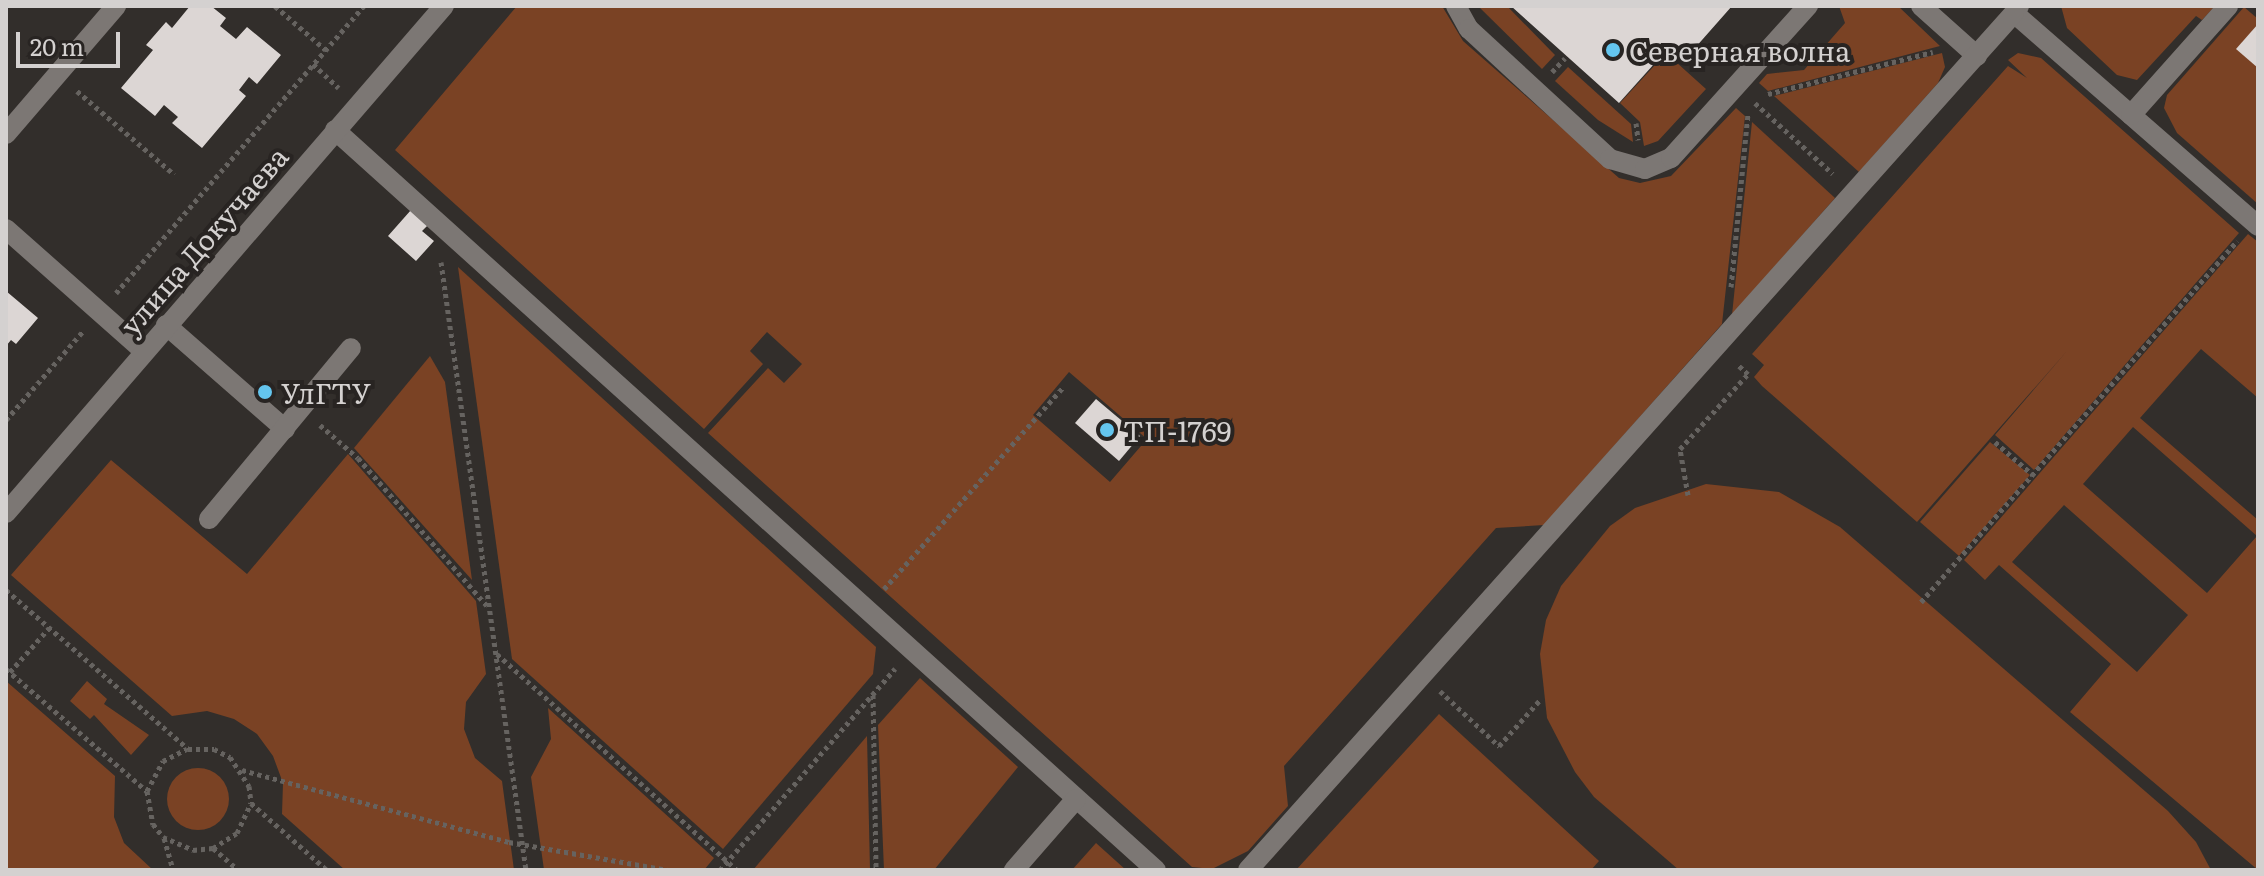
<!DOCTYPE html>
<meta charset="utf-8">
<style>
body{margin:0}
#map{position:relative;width:2264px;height:876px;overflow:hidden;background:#322e2b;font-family:Literata,serif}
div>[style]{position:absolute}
.green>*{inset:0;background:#7a4224}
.round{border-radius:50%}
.building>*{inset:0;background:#dcd6d4}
.path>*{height:5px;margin-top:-2.5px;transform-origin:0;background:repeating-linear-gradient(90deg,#666360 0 4px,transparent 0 8px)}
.minor>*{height:20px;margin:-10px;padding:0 10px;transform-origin:10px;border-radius:10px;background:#7c7774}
.dots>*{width:22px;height:22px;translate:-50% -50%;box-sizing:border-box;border:4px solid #282422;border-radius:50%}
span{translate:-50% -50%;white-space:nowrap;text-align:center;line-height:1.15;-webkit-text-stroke:8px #282422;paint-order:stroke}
.poi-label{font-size:28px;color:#d4d1d0}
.left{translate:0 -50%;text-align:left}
.street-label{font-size:28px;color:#d4d1d0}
.frame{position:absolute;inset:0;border:8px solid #d4d1d0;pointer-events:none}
.scale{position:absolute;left:16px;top:32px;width:104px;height:36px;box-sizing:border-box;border:4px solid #d4d1d0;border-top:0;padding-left:10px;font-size:24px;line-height:28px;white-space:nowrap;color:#d4d1d0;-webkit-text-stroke:6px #282422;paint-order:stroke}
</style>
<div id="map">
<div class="green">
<div style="clip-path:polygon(evenodd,517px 6px,1442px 6px,1463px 41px,1619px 178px,1640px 183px,1671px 176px,1736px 108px,1745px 116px,1722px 324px,1544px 525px,1496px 528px,1284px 766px,1288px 806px,1248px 851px,1212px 869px,1192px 867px,708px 433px,768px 368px,784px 383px,802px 364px,767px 332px,750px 351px,763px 364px,704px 429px,395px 150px,517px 6px,1069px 372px,1147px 439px,1110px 482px,1033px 415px,1069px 372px)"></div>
<div style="clip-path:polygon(1478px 6px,1507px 6px,1555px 55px,1542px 69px)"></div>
<div style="clip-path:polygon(1839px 6px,1898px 6px,1940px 46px,1768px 91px,1759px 83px,1767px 74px,1804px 70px,1845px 23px)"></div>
<div style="clip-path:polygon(2061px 6px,2215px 6px,2202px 20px,2196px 16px,2137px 80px,2117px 75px,2067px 28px)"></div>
<div style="clip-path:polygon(2244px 7px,2258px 19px,2258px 204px,2177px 133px,2164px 108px,2167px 95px)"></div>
<div style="clip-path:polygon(1666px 53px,1706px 89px,1658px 141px,1644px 146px,1640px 122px,1620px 103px)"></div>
<div style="clip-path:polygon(1942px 53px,1945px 67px,1938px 83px,1859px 172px,1774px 96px)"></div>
<div style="clip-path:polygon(2018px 53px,2041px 58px,2239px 233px,2034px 470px,1995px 435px,2067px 351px,1917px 522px,1762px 386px,1754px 377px,1764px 365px,1752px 354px,2008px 66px,2027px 78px,2008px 60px)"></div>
<div style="clip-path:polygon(1568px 67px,1631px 124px,1633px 142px,1598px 120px,1555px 81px)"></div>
<div style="clip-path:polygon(1752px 122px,1835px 198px,1732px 315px)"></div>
<div style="clip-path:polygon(evenodd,2248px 234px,2258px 242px,2258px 398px,2201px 349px,2140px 418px,2258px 520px,2258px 870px,2070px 712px,2111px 664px,1999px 565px,1985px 580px,1964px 560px,2248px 234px,2133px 427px,2257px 536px,2207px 593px,2083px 484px,2133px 427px,2248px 234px,2064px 505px,2188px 615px,2137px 672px,2012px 562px,2064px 505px)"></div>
<div style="clip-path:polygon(458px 267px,876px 647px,873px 674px,723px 849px,512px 659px)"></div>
<div style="clip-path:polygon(430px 356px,445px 382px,472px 580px,354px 448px)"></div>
<div style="clip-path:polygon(1990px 442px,2030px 475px,1959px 556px,1920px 522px)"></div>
<div style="clip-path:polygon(348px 454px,476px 601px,486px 674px,466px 702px,464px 729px,475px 758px,502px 781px,514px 870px,345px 870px,282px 814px,283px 783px,273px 756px,257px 734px,234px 719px,207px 711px,172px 716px,11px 575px,111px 460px,247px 574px)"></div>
<div style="clip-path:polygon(1706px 484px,1779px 492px,1840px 527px,2168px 811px,2196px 842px,2211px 870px,1679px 870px,1594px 797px,1575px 772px,1547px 718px,1540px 654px,1546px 620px,1561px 586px,1610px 526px,1635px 508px)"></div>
<div style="clip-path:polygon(920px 678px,1018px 767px,934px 870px,884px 870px,878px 725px)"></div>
<div style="clip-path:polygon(6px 681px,115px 776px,114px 817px,124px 843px,153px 870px,6px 870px)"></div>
<div style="clip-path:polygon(87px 681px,107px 699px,104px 704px,149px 735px,131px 755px,94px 715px,90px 719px,70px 701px)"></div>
<div style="clip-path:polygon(548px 708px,714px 858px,704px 870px,544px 870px,531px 777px,551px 739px)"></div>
<div style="clip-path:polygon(1439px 714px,1599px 861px,1591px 870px,1296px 870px)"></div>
<div style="clip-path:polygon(867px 736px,870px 870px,753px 870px)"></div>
<div class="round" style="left:167px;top:768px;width:62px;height:62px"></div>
<div style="clip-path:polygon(1096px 843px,1126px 870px,1072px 870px)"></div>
</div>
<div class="building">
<div style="clip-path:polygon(190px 6px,211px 6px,226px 18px,220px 26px,236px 39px,247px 27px,281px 55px,257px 84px,249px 77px,239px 90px,246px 96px,202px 148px,172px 123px,178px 117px,164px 105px,155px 116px,121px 88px,153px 50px,146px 45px,166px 22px,172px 28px)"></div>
<div style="clip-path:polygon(1511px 6px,1732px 6px,1687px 57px,1672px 44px,1619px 103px)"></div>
<div style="clip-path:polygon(2258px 24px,2258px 68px,2236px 49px)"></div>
<div style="clip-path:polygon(411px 210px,428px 225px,422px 231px,434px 241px,416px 261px,388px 236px)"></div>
<div style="clip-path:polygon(6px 291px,38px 318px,16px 344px,11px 340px,6px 346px)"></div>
<div style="clip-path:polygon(1096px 399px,1140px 436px,1119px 461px,1075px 423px)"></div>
</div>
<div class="path">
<div style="left:275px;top:6px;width:67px;rotate:40.8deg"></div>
<div style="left:313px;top:64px;width:35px;rotate:43deg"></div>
<div style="left:1552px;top:72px;width:19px;rotate:-47deg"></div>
<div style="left:77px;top:91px;width:128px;rotate:40.6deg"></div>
<div style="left:1768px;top:94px;width:170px;rotate:-14.3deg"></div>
<div style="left:1755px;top:103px;width:105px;rotate:42.3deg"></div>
<div style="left:1636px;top:123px;width:17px;rotate:83deg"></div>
<div style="left:441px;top:262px;width:614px;rotate:82.04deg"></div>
<div style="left:1731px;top:287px;width:174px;rotate:-84.4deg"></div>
<div style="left:116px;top:293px;width:379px;rotate:-49.2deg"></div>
<div style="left:6px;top:420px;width:118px;rotate:-49.1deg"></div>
<div style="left:320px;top:425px;width:50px;rotate:41deg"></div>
<div style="left:358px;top:458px;width:199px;rotate:48.9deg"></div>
<div style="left:1995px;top:442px;width:50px;rotate:41deg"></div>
<div style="left:1688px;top:495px;width:47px;rotate:-99.9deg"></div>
<div style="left:1680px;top:449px;width:101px;rotate:-47.8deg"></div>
<div style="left:1748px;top:374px;width:15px;rotate:-138deg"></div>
<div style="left:884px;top:589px;width:271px;rotate:-48.4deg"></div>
<div style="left:6px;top:590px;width:242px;rotate:41.1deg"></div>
<div style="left:188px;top:749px;width:26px"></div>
<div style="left:214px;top:749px;width:18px;rotate:27deg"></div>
<div style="left:230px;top:757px;width:35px;rotate:57deg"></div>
<div style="left:249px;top:786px;width:17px;rotate:83deg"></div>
<div style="left:251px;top:803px;width:101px;rotate:41.4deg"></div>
<div style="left:1921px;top:602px;width:480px;rotate:-48.8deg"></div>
<div style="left:497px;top:654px;width:323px;rotate:42deg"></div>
<div style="left:6px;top:669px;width:186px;rotate:40.9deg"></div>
<div style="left:147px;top:791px;width:34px;rotate:80deg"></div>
<div style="left:153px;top:824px;width:16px;rotate:52deg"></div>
<div style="left:163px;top:837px;width:33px;rotate:23deg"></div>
<div style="left:193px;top:850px;width:20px;rotate:-6deg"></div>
<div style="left:213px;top:848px;width:33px;rotate:41deg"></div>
<div style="left:10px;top:672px;width:59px;rotate:-48.4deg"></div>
<div style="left:1440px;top:691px;width:81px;rotate:43deg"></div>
<div style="left:1499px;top:746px;width:62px;rotate:-48.3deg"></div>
<div style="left:873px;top:695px;width:175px;rotate:89deg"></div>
<div style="left:242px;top:770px;width:277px;rotate:15.1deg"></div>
<div style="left:509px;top:842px;width:161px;rotate:10deg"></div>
<div style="left:147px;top:791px;width:34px;rotate:-62deg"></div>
<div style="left:163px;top:761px;width:27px;rotate:-27deg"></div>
<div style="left:164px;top:838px;width:33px;rotate:74deg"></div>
<div style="left:213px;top:848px;width:28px;rotate:-32deg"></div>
<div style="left:237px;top:833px;width:33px;rotate:-65deg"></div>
<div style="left:720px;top:870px;width:267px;rotate:-49deg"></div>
</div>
<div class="minor">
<div style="left:1456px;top:6px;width:26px;rotate:61deg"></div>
<div style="left:1469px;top:29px;width:192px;rotate:42.7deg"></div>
<div style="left:1610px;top:159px;width:36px;rotate:16deg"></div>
<div style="left:1645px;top:169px;width:28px;rotate:-23deg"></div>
<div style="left:1671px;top:158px;width:205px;rotate:-48deg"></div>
<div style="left:1921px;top:6px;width:75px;rotate:41.8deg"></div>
<div style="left:2019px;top:6px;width:9px;rotate:126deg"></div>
<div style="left:2014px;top:13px;width:324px;rotate:41.1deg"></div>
<div style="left:2131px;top:115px;width:146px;rotate:-48.3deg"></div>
<div style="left:335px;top:130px;width:1105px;rotate:42.03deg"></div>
<div style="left:6px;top:134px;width:169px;rotate:-49.3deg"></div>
<div style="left:6px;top:229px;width:184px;rotate:41.5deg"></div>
<div style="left:166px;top:325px;width:158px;rotate:41.2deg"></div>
<div style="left:6px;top:513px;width:670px;rotate:-49.18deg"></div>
<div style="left:209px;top:519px;width:222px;rotate:-50.3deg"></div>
<div style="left:1014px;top:870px;width:94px;rotate:-48.9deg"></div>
<div style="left:1248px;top:870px;width:1149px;rotate:-48.21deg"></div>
</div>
<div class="dots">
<div style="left:1613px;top:50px;background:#64c5ee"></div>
<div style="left:265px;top:392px;background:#64c5ee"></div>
<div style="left:1107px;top:430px;background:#64c5ee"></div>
</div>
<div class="poi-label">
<span class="left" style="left:1629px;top:50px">Северная волна</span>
<span class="left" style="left:281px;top:392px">УлГТУ</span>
<span class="left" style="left:1123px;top:430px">ТП-1769</span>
</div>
<div class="street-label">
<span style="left:203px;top:240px;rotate:-49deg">улица Докучаева</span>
</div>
<div class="frame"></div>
<div class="scale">20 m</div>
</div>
